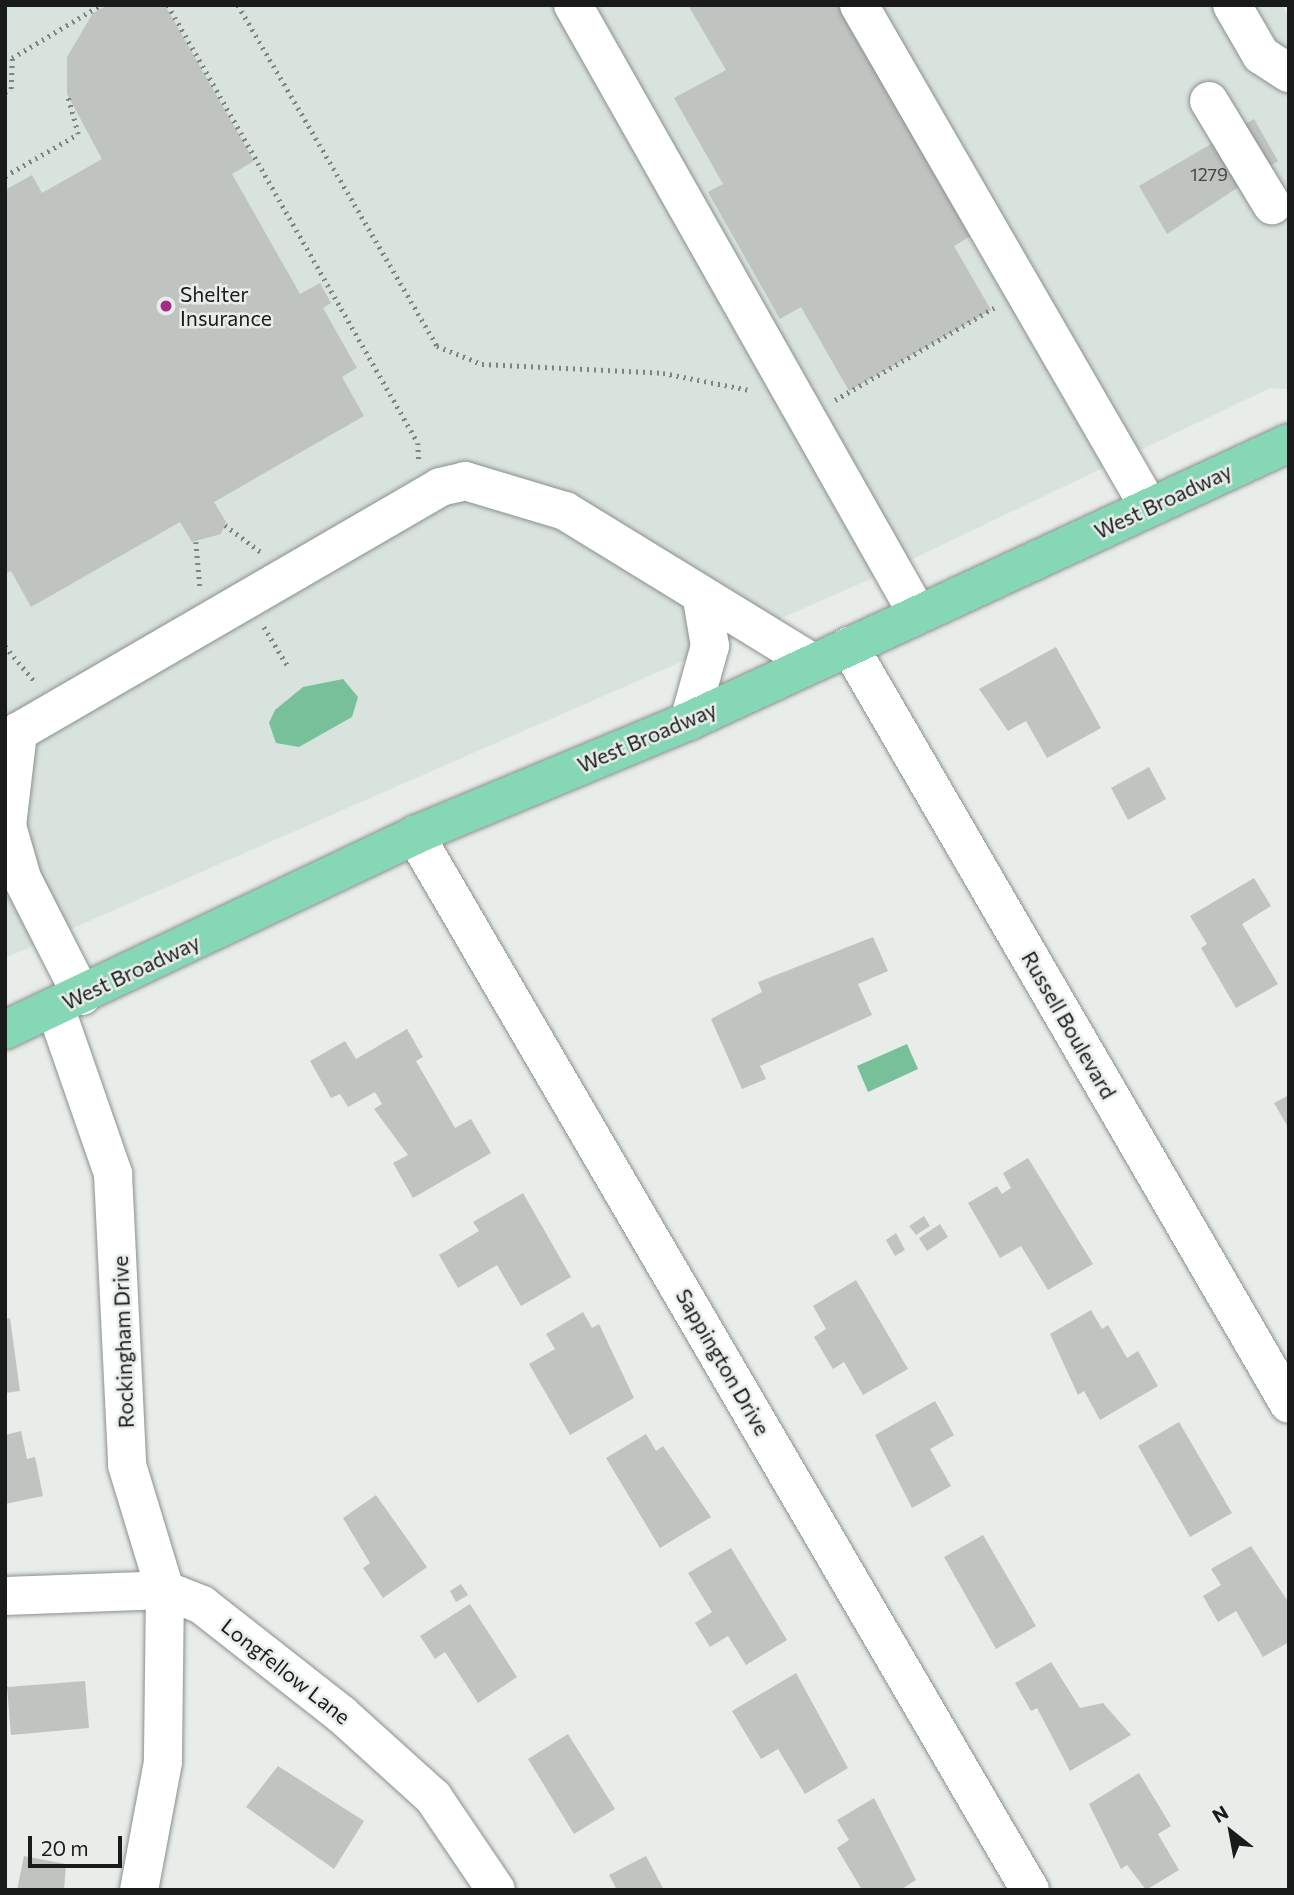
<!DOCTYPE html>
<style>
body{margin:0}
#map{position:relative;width:1294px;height:1895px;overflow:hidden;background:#e8edea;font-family:Commissioner,sans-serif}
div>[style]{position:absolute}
.built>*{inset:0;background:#d7e3dc}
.water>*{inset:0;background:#77c09a}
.building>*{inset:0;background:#c0c4c1}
.path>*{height:4.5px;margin-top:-2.25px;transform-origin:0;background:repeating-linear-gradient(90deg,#7f8381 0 2px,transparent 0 7px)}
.roads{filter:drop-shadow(0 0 2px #8c908d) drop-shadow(0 0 2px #8c908d)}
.minor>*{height:38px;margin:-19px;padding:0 19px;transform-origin:19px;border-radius:19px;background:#fff}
.major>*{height:38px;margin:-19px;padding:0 19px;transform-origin:19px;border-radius:19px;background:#85d7b5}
.dots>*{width:19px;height:19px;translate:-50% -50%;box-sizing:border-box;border:4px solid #e8edea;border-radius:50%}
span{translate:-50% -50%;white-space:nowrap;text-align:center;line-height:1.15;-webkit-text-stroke:5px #e8edea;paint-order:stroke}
.number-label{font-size:18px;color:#434544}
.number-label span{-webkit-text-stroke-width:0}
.poi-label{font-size:21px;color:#191b1a}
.left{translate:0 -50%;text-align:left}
.street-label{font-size:21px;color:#191b1a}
.frame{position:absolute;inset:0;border:7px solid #191b1a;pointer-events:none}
.north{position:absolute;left:1196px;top:1797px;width:70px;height:70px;-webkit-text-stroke:5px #e8edea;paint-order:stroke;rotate:329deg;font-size:19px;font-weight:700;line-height:28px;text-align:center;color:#191b1a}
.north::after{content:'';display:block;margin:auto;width:24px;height:32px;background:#191b1a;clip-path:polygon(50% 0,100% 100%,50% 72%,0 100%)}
.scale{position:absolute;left:28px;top:1836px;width:94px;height:32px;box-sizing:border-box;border:4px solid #191b1a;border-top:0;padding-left:9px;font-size:21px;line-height:24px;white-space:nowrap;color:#191b1a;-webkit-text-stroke:5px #e8edea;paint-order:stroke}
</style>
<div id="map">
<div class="built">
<div style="clip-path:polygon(5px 5px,1282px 5px,1289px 18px,1289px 389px,1270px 388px,875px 577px,5px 958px)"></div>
</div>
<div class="water">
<div style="clip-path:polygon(343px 679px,358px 697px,352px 717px,299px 747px,276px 743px,269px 723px,275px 710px,303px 687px)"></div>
<div style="clip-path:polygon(907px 1044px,918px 1069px,868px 1092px,857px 1066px)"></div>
</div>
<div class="building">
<div style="clip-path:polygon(108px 5px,165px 5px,254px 161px,232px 174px,300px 294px,320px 283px,331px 303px,323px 308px,357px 368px,342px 377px,364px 416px,214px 502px,226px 522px,221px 534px,192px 542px,180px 522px,31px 607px,11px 571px,5px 574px,5px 190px,32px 175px,42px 193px,102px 159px,67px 94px,67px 57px,93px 13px)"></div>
<div style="clip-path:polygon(688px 5px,838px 5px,971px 236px,954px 246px,991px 310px,849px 391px,801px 307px,780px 319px,708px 192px,723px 184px,674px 98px,726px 70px)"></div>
<div style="clip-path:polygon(1254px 119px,1278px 161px,1167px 234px,1139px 186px)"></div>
<div style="clip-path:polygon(1056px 647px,1101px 728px,1047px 758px,1026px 721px,1008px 731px,979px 689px)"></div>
<div style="clip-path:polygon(1149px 767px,1166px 799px,1128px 820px,1111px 788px)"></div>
<div style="clip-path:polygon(1254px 878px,1271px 906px,1242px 924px,1278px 984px,1236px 1008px,1201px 948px,1207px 944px,1190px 916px)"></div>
<div style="clip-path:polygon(873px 937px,888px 971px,858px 984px,872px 1015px,760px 1066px,766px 1079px,742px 1089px,711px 1019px,762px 992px,758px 982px)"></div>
<div style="clip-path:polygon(407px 1029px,423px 1057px,416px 1061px,455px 1128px,471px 1119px,491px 1153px,413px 1198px,393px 1163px,408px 1155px,374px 1109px,382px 1104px,375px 1092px,348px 1107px,340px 1094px,331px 1098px,310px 1061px,345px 1041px,356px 1059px)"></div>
<div style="clip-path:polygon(1289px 1095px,1289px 1129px,1274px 1103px)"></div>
<div style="clip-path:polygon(1028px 1158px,1093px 1264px,1048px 1290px,1021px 1246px,1000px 1258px,968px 1203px,997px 1186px,1002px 1194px,1011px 1188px,1003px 1173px)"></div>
<div style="clip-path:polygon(523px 1193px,571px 1277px,521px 1306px,497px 1265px,458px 1288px,439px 1255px,479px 1231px,473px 1222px)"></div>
<div style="clip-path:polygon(924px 1216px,930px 1226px,916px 1235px,909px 1226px)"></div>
<div style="clip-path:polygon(940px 1224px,948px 1237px,927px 1251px,919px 1238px)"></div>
<div style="clip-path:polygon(896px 1233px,905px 1250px,895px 1256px,886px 1240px)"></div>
<div style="clip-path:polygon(856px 1280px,908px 1369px,863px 1395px,844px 1362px,833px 1369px,814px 1337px,826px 1329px,813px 1306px)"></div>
<div style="clip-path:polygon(1091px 1310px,1102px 1329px,1108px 1325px,1127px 1358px,1138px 1351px,1158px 1386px,1100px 1420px,1084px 1391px,1078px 1395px,1050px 1334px)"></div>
<div style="clip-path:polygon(583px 1312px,592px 1328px,599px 1324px,634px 1398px,570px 1435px,529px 1364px,555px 1349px,546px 1334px)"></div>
<div style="clip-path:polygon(10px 1318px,20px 1391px,5px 1393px,5px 1319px)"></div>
<div style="clip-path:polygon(935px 1401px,954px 1435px,930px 1449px,951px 1486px,912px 1508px,875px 1435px)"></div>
<div style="clip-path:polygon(1179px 1422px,1232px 1513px,1190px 1537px,1138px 1446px)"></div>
<div style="clip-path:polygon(21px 1431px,27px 1459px,35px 1457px,43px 1496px,5px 1504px,5px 1435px)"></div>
<div style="clip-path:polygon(646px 1434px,656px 1451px,663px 1446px,711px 1517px,660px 1548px,606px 1458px)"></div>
<div style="clip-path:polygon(376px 1495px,427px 1567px,383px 1598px,363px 1568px,370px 1563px,343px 1518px)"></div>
<div style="clip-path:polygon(983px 1535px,1036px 1626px,996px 1649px,944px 1557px)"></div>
<div style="clip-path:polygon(1251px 1546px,1289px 1603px,1289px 1642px,1263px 1657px,1236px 1611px,1218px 1622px,1203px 1596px,1221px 1585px,1211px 1569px)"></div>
<div style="clip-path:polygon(731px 1548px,787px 1640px,746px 1665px,728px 1636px,710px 1647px,695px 1623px,712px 1612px,688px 1573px)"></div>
<div style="clip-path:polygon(461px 1584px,468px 1595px,456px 1602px,450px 1591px)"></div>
<div style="clip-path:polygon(470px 1604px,517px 1677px,478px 1703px,445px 1652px,435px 1659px,420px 1636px)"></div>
<div style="clip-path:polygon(1051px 1662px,1080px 1708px,1103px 1703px,1131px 1735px,1070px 1771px,1037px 1708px,1031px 1711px,1015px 1683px)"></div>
<div style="clip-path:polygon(796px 1673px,848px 1768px,805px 1794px,778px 1749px,761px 1759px,732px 1711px)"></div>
<div style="clip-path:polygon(85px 1681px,89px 1728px,11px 1735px,7px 1687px)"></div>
<div style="clip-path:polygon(568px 1734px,615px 1809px,574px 1834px,528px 1759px)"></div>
<div style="clip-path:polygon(278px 1766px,364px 1821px,334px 1869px,246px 1807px)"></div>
<div style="clip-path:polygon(1139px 1773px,1171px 1826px,1158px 1834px,1179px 1870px,1146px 1890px,1127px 1865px,1121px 1869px,1089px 1804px)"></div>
<div style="clip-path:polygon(874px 1798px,916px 1880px,900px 1890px,862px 1890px,837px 1848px,849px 1840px,837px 1820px)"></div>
<div style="clip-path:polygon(24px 1856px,66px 1864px,64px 1890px,17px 1890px)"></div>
<div style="clip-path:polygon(646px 1856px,664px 1890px,617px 1890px,609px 1875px)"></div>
</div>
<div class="path">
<div style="left:168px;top:5px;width:504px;rotate:60.28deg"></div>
<div style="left:418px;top:443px;width:18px;rotate:87deg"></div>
<div style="left:238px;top:5px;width:395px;rotate:59.7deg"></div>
<div style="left:437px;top:346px;width:48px;rotate:21.8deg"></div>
<div style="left:482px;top:364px;width:181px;rotate:2.8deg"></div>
<div style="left:663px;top:373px;width:89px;rotate:11.1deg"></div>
<div style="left:5px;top:92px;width:7px;rotate:-27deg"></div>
<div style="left:11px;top:89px;width:31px;rotate:-88deg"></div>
<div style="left:12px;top:58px;width:104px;rotate:-30.8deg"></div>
<div style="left:5px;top:176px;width:84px;rotate:-29.9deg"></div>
<div style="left:78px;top:134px;width:41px;rotate:-105.4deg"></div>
<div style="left:835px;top:400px;width:184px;rotate:-30.1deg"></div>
<div style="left:225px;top:525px;width:45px;rotate:36.9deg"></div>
<div style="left:196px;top:542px;width:44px;rotate:84.8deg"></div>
<div style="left:264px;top:627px;width:48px;rotate:58.6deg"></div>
<div style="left:5px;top:646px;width:47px;rotate:50.2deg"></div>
</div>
<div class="roads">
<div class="minor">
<div style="left:573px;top:5px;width:699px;rotate:60.5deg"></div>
<div style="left:859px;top:5px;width:580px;rotate:59.99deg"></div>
<div style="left:1232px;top:5px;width:58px;rotate:59.9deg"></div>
<div style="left:1261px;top:55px;width:33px;rotate:33deg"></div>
<div style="left:1209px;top:101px;width:122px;rotate:58.8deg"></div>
<div style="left:849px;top:646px;width:876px;rotate:59.87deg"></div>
<div style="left:689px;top:721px;width:78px;rotate:-74.4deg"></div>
<div style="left:710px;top:646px;width:48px;rotate:-99.7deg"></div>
<div style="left:415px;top:835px;width:1221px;rotate:59.76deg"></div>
<div style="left:82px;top:996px;width:132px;rotate:-117deg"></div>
<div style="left:22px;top:878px;width:54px;rotate:-106.1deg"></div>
<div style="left:7px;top:826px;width:95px;rotate:-83.3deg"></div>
<div style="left:18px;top:732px;width:488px;rotate:-30.1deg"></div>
<div style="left:440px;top:487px;width:26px;rotate:-13deg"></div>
<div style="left:465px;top:481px;width:104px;rotate:16.7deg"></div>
<div style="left:565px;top:511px;width:289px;rotate:31.5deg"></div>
<div style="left:55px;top:1007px;width:177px;rotate:70.8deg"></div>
<div style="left:113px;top:1174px;width:291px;rotate:87.2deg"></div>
<div style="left:127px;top:1465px;width:131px;rotate:73.1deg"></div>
<div style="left:165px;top:1590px;width:172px;rotate:90.7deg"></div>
<div style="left:163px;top:1762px;width:130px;rotate:100.6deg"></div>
<div style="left:5px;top:1596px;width:160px;rotate:-2.1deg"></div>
<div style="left:165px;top:1590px;width:40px;rotate:22deg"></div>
<div style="left:202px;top:1605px;width:177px;rotate:38.1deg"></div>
<div style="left:341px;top:1714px;width:124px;rotate:42.1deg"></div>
<div style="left:433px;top:1797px;width:112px;rotate:55.9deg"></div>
</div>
<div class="major">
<div style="left:5px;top:1030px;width:454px;rotate:-25.4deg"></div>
<div style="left:415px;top:835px;width:297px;rotate:-22.6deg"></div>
<div style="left:689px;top:721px;width:661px;rotate:-24.86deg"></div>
</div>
</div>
<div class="dots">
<div style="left:166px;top:306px;background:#a42c84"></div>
</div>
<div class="number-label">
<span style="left:1209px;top:174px">1279</span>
</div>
<div class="poi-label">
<span class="left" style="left:180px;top:306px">Shelter<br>Insurance</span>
</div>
<div class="street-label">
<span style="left:1163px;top:501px;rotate:-25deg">West Broadway</span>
<span style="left:647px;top:737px;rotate:-23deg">West Broadway</span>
<span style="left:131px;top:972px;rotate:-25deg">West Broadway</span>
<span style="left:1069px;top:1025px;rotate:60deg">Russell Boulevard</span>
<span style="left:123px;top:1342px;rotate:-92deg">Rockingham Drive</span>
<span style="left:723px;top:1362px;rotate:60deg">Sappington Drive</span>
<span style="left:286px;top:1671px;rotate:38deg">Longfellow Lane</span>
</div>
<div class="frame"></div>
<div class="north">N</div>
<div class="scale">20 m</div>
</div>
